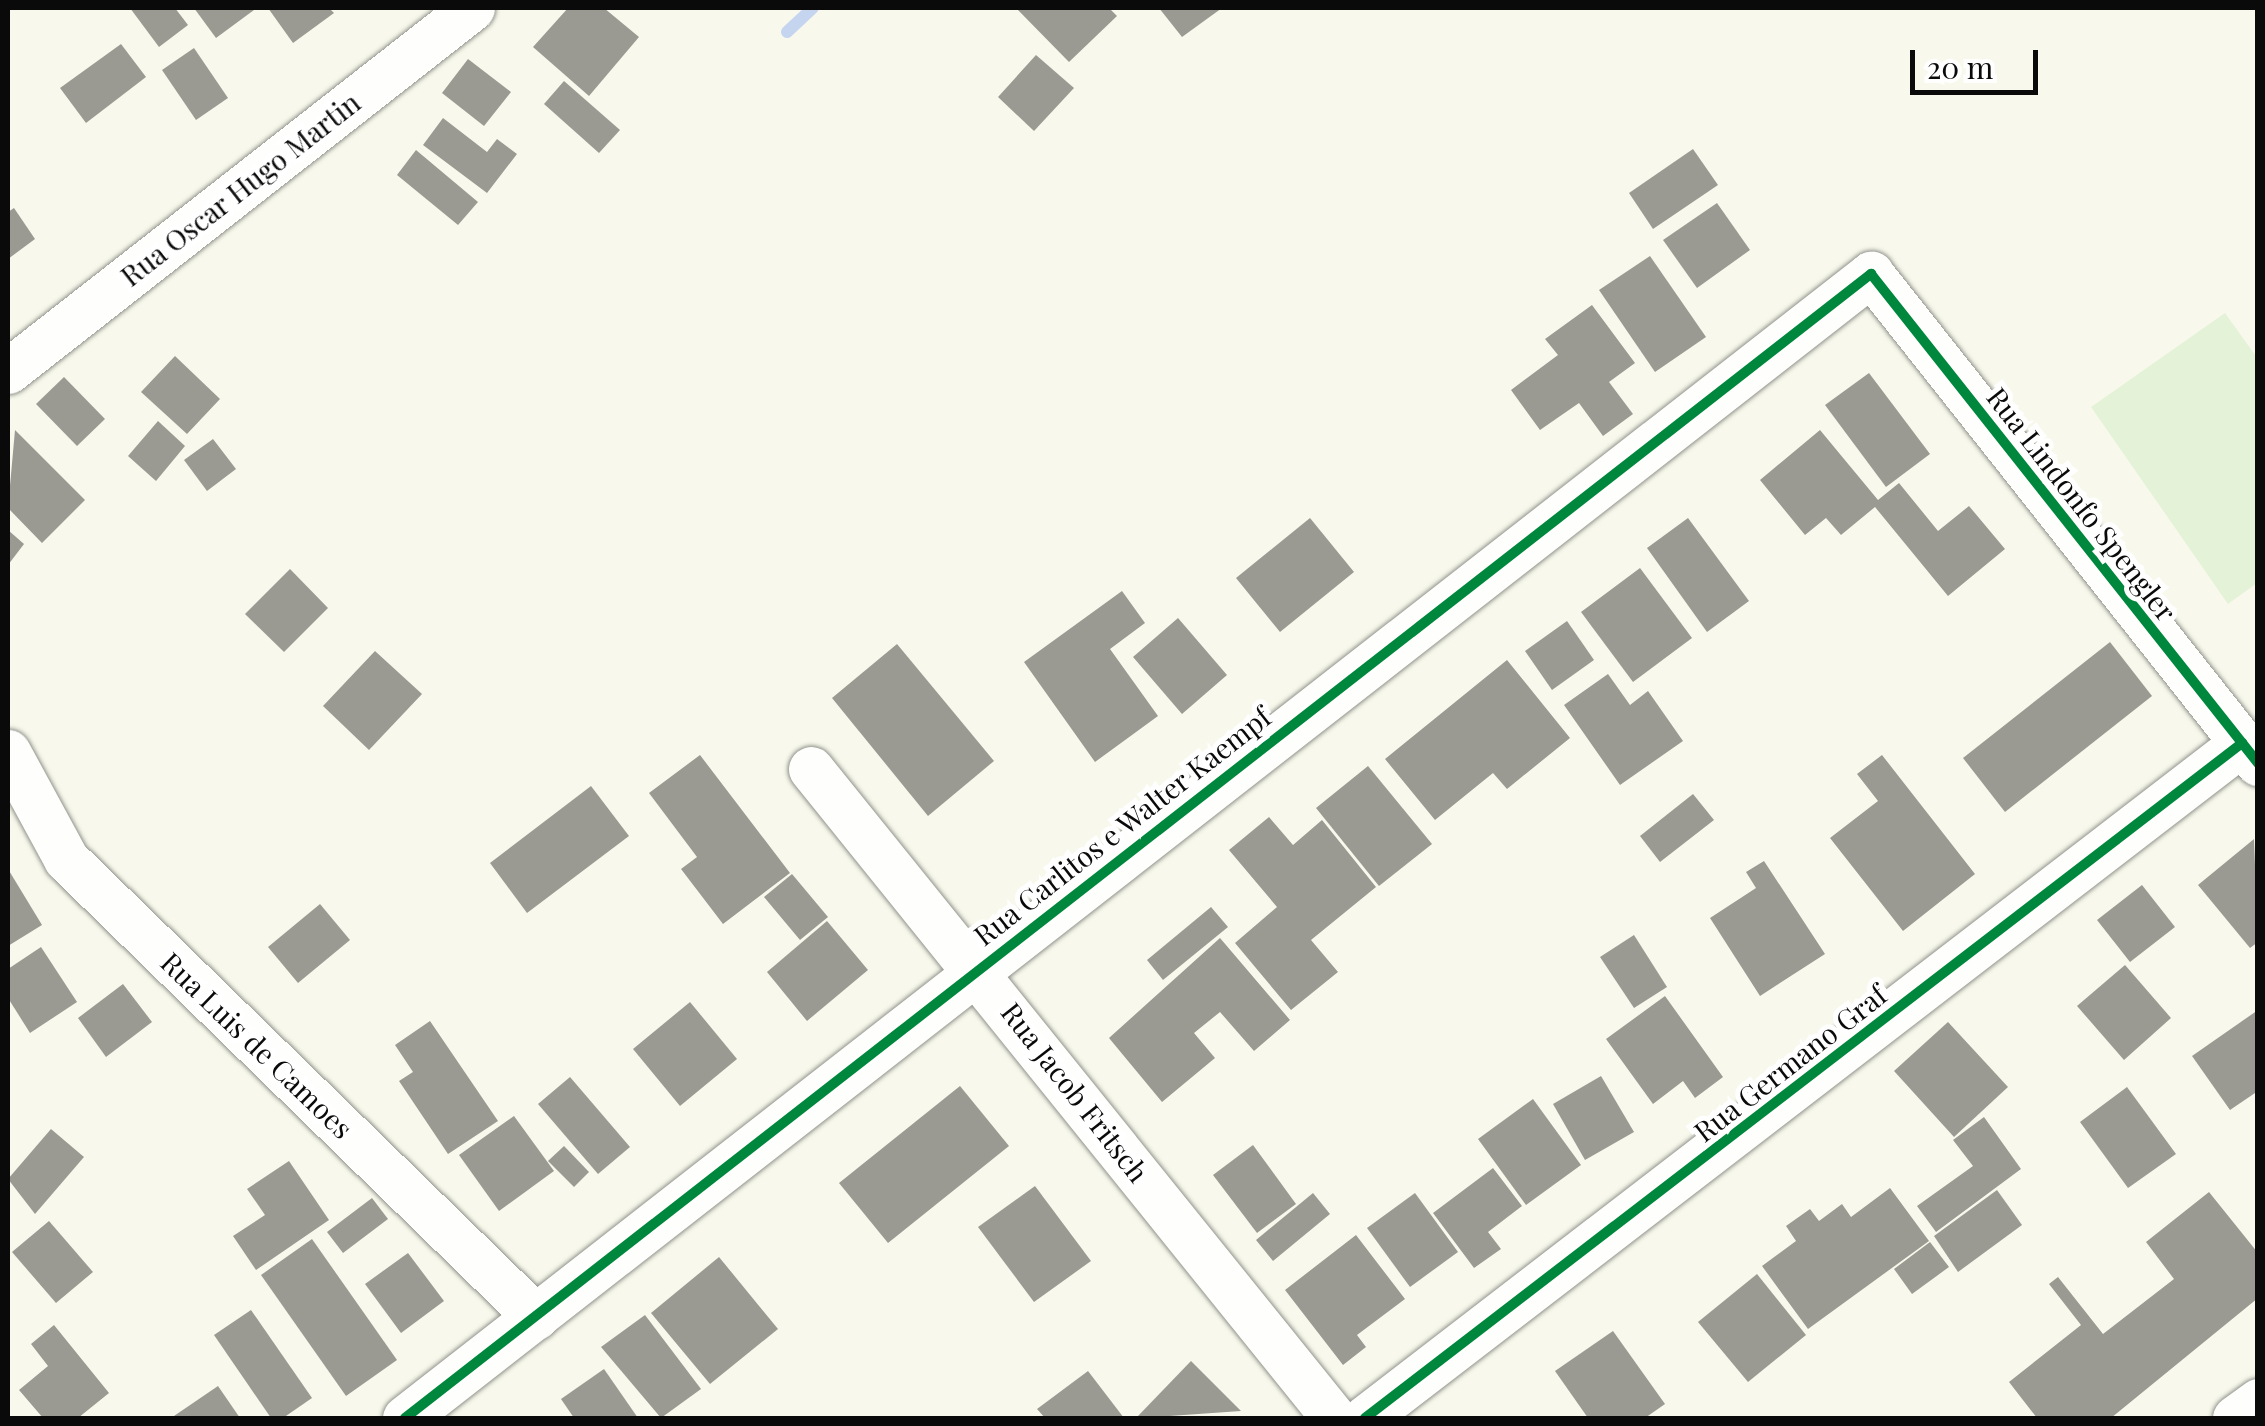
<!DOCTYPE html>
<style>
body{margin:0}
#map{position:relative;width:2265px;height:1426px;overflow:hidden;background:#f8f9ec;font-family:"Playfair Display",serif}
div>[style]{position:absolute}
.pitch>*{inset:0;background:#e4f2d7}
.stream>*{height:12px;margin:-6px;padding:0 6px;transform-origin:6px;border-radius:6px;background:#c5d5f0}
.building>*{inset:0;background:#9a9a93}
.roads{filter:drop-shadow(0 0 2px #91928c) drop-shadow(0 0 2px #91928c)}
.minor>*{height:45px;margin:-22.5px;padding:0 22.5px;transform-origin:22.5px;border-radius:22.5px;background:#fefefc}
.cycleway>*{height:10px;margin:-5px;padding:0 5px;transform-origin:5px;border-radius:5px;background:#00873e}
span{translate:-50% -50%;white-space:nowrap;text-align:center;line-height:1.15;-webkit-text-stroke:10px #fff;paint-order:stroke}
.street-label{font-size:28px;color:#0a0a0a}
.frame{position:absolute;inset:0;border:10px solid #0a0a0a;pointer-events:none}
.scale{position:absolute;left:1910px;top:50px;width:128px;height:45px;box-sizing:border-box;border:5px solid #0a0a0a;border-top:0;padding-left:12px;font-size:30px;line-height:35px;white-space:nowrap;color:#0a0a0a;-webkit-text-stroke:8px #fff;paint-order:stroke}
</style>
<div id="map">
<div class="pitch">
<div style="clip-path:polygon(2225px 313px,2258px 359px,2257px 583px,2228px 604px,2091px 407px)"></div>
</div>
<div class="stream">
<div style="left:787px;top:32px;width:35px;rotate:-43deg"></div>
</div>
<div class="building">
<div style="clip-path:polygon(130px 8px,175px 8px,188px 25px,159px 47px)"></div>
<div style="clip-path:polygon(194px 8px,252px 8px,254px 10px,216px 38px)"></div>
<div style="clip-path:polygon(268px 8px,329px 8px,334px 13px,293px 43px)"></div>
<div style="clip-path:polygon(568px 8px,604px 8px,639px 37px,589px 96px,533px 47px)"></div>
<div style="clip-path:polygon(1016px 8px,1109px 8px,1117px 16px,1069px 62px)"></div>
<div style="clip-path:polygon(1159px 8px,1222px 8px,1182px 37px)"></div>
<div style="clip-path:polygon(121px 44px,146px 77px,86px 123px,60px 88px)"></div>
<div style="clip-path:polygon(194px 48px,228px 98px,196px 120px,162px 70px)"></div>
<div style="clip-path:polygon(1036px 55px,1074px 88px,1034px 131px,998px 97px)"></div>
<div style="clip-path:polygon(468px 59px,511px 92px,484px 126px,442px 93px)"></div>
<div style="clip-path:polygon(564px 81px,620px 130px,599px 153px,544px 104px)"></div>
<div style="clip-path:polygon(443px 118px,487px 152px,497px 139px,517px 154px,487px 193px,423px 145px)"></div>
<div style="clip-path:polygon(1693px 149px,1718px 185px,1653px 229px,1629px 193px)"></div>
<div style="clip-path:polygon(416px 150px,478px 202px,458px 225px,397px 175px)"></div>
<div style="clip-path:polygon(1717px 203px,1750px 250px,1697px 288px,1663px 240px)"></div>
<div style="clip-path:polygon(14px 208px,35px 239px,8px 259px,8px 212px)"></div>
<div style="clip-path:polygon(1650px 256px,1706px 337px,1655px 372px,1599px 290px)"></div>
<div style="clip-path:polygon(1592px 305px,1635px 363px,1609px 382px,1633px 414px,1603px 436px,1579px 403px,1540px 430px,1511px 390px,1558px 355px,1545px 339px)"></div>
<div style="clip-path:polygon(175px 356px,220px 399px,187px 434px,141px 392px)"></div>
<div style="clip-path:polygon(1869px 373px,1930px 454px,1886px 487px,1825px 405px)"></div>
<div style="clip-path:polygon(64px 377px,105px 419px,77px 446px,36px 404px)"></div>
<div style="clip-path:polygon(158px 421px,185px 446px,156px 481px,128px 456px)"></div>
<div style="clip-path:polygon(15px 430px,85px 500px,42px 543px,8px 508px)"></div>
<div style="clip-path:polygon(1820px 430px,1878px 500px,1899px 483px,1938px 531px,1969px 506px,2005px 549px,1948px 596px,1875px 507px,1841px 535px,1826px 518px,1805px 535px,1760px 480px)"></div>
<div style="clip-path:polygon(213px 439px,236px 469px,207px 491px,184px 460px)"></div>
<div style="clip-path:polygon(1310px 518px,1354px 572px,1280px 632px,1236px 578px)"></div>
<div style="clip-path:polygon(1688px 518px,1749px 601px,1707px 632px,1647px 548px)"></div>
<div style="clip-path:polygon(8px 530px,24px 544px,8px 565px)"></div>
<div style="clip-path:polygon(1640px 568px,1692px 638px,1633px 682px,1581px 612px)"></div>
<div style="clip-path:polygon(290px 569px,328px 608px,284px 652px,245px 614px)"></div>
<div style="clip-path:polygon(1122px 591px,1145px 623px,1110px 649px,1158px 716px,1095px 762px,1024px 662px)"></div>
<div style="clip-path:polygon(1178px 618px,1227px 675px,1182px 714px,1133px 657px)"></div>
<div style="clip-path:polygon(1567px 621px,1594px 660px,1552px 690px,1525px 651px)"></div>
<div style="clip-path:polygon(2110px 642px,2152px 696px,2005px 812px,1963px 758px)"></div>
<div style="clip-path:polygon(897px 644px,994px 761px,928px 816px,832px 698px)"></div>
<div style="clip-path:polygon(375px 651px,422px 694px,369px 750px,323px 706px)"></div>
<div style="clip-path:polygon(1507px 660px,1570px 738px,1507px 789px,1493px 773px,1435px 820px,1385px 759px)"></div>
<div style="clip-path:polygon(1608px 674px,1630px 705px,1648px 691px,1683px 741px,1620px 785px,1564px 705px)"></div>
<div style="clip-path:polygon(700px 755px,790px 873px,723px 924px,681px 869px,697px 857px,649px 793px)"></div>
<div style="clip-path:polygon(1882px 755px,1975px 874px,1903px 931px,1830px 838px,1878px 801px,1857px 774px)"></div>
<div style="clip-path:polygon(1368px 766px,1432px 844px,1379px 886px,1316px 808px)"></div>
<div style="clip-path:polygon(591px 786px,629px 836px,527px 913px,490px 863px)"></div>
<div style="clip-path:polygon(1693px 794px,1714px 820px,1660px 862px,1640px 836px)"></div>
<div style="clip-path:polygon(1269px 817px,1293px 845px,1322px 820px,1376px 887px,1311px 940px,1338px 972px,1291px 1010px,1235px 943px,1277px 907px,1229px 850px)"></div>
<div style="clip-path:polygon(2254px 839px,2258px 942px,2250px 948px,2198px 885px)"></div>
<div style="clip-path:polygon(1764px 861px,1825px 954px,1760px 996px,1710px 918px,1756px 888px,1746px 872px)"></div>
<div style="clip-path:polygon(8px 869px,42px 925px,8px 946px)"></div>
<div style="clip-path:polygon(792px 874px,828px 917px,800px 940px,764px 897px)"></div>
<div style="clip-path:polygon(2142px 885px,2175px 927px,2130px 962px,2097px 920px)"></div>
<div style="clip-path:polygon(320px 904px,350px 940px,298px 983px,268px 947px)"></div>
<div style="clip-path:polygon(1211px 907px,1228px 927px,1163px 980px,1147px 960px)"></div>
<div style="clip-path:polygon(827px 921px,868px 970px,807px 1021px,767px 972px)"></div>
<div style="clip-path:polygon(1634px 935px,1667px 987px,1634px 1008px,1600px 957px)"></div>
<div style="clip-path:polygon(1220px 938px,1290px 1020px,1254px 1051px,1220px 1012px,1194px 1033px,1215px 1058px,1162px 1102px,1109px 1038px)"></div>
<div style="clip-path:polygon(41px 947px,77px 1002px,30px 1033px,8px 998px,8px 969px)"></div>
<div style="clip-path:polygon(2125px 965px,2171px 1018px,2124px 1060px,2077px 1006px)"></div>
<div style="clip-path:polygon(123px 984px,152px 1022px,106px 1057px,78px 1018px)"></div>
<div style="clip-path:polygon(1665px 996px,1723px 1077px,1695px 1098px,1683px 1081px,1653px 1104px,1606px 1039px)"></div>
<div style="clip-path:polygon(690px 1002px,737px 1059px,680px 1106px,633px 1049px)"></div>
<div style="clip-path:polygon(2258px 1010px,2258px 1091px,2230px 1110px,2192px 1056px)"></div>
<div style="clip-path:polygon(430px 1021px,498px 1121px,448px 1154px,399px 1081px,413px 1072px,395px 1045px)"></div>
<div style="clip-path:polygon(1948px 1022px,2008px 1087px,1954px 1137px,1894px 1071px)"></div>
<div style="clip-path:polygon(1601px 1076px,1634px 1132px,1585px 1160px,1553px 1104px)"></div>
<div style="clip-path:polygon(570px 1077px,630px 1147px,598px 1174px,538px 1104px)"></div>
<div style="clip-path:polygon(960px 1086px,1009px 1146px,888px 1243px,839px 1183px)"></div>
<div style="clip-path:polygon(2127px 1087px,2176px 1154px,2128px 1188px,2080px 1122px)"></div>
<div style="clip-path:polygon(1533px 1099px,1581px 1165px,1526px 1205px,1478px 1139px)"></div>
<div style="clip-path:polygon(514px 1116px,554px 1171px,499px 1211px,459px 1155px)"></div>
<div style="clip-path:polygon(1984px 1117px,2021px 1169px,1936px 1232px,1917px 1206px,1973px 1166px,1953px 1140px)"></div>
<div style="clip-path:polygon(51px 1129px,84px 1157px,35px 1214px,8px 1179px)"></div>
<div style="clip-path:polygon(1253px 1145px,1296px 1204px,1257px 1233px,1213px 1175px)"></div>
<div style="clip-path:polygon(564px 1146px,589px 1172px,574px 1187px,548px 1161px)"></div>
<div style="clip-path:polygon(289px 1161px,329px 1220px,256px 1270px,233px 1236px,265px 1215px,247px 1189px)"></div>
<div style="clip-path:polygon(1493px 1168px,1522px 1206px,1488px 1232px,1501px 1249px,1474px 1268px,1433px 1213px)"></div>
<div style="clip-path:polygon(1035px 1186px,1091px 1261px,1034px 1302px,978px 1227px)"></div>
<div style="clip-path:polygon(1890px 1188px,1929px 1241px,1808px 1329px,1762px 1266px,1796px 1241px,1786px 1226px,1810px 1209px,1819px 1221px,1842px 1204px,1851px 1217px)"></div>
<div style="clip-path:polygon(1997px 1190px,2022px 1225px,1958px 1272px,1934px 1236px)"></div>
<div style="clip-path:polygon(2209px 1192px,2258px 1253px,2258px 1298px,2111px 1418px,2037px 1418px,2009px 1382px,2081px 1325px,2049px 1284px,2058px 1277px,2103px 1334px,2174px 1279px,2146px 1242px)"></div>
<div style="clip-path:polygon(1313px 1193px,1330px 1214px,1273px 1261px,1256px 1240px)"></div>
<div style="clip-path:polygon(1415px 1193px,1458px 1252px,1410px 1287px,1367px 1228px)"></div>
<div style="clip-path:polygon(372px 1198px,388px 1219px,343px 1253px,327px 1232px)"></div>
<div style="clip-path:polygon(49px 1221px,93px 1272px,56px 1303px,12px 1252px)"></div>
<div style="clip-path:polygon(1356px 1235px,1405px 1299px,1357px 1335px,1366px 1347px,1343px 1365px,1285px 1290px)"></div>
<div style="clip-path:polygon(312px 1239px,397px 1360px,346px 1396px,261px 1275px)"></div>
<div style="clip-path:polygon(1930px 1242px,1949px 1267px,1912px 1294px,1894px 1269px)"></div>
<div style="clip-path:polygon(408px 1253px,444px 1301px,401px 1333px,365px 1284px)"></div>
<div style="clip-path:polygon(719px 1257px,778px 1329px,710px 1384px,651px 1313px)"></div>
<div style="clip-path:polygon(1757px 1274px,1806px 1335px,1748px 1382px,1698px 1322px)"></div>
<div style="clip-path:polygon(251px 1310px,312px 1398px,283px 1418px,271px 1418px,214px 1335px)"></div>
<div style="clip-path:polygon(645px 1315px,701px 1389px,661px 1418px,601px 1347px)"></div>
<div style="clip-path:polygon(54px 1325px,109px 1393px,78px 1418px,43px 1418px,19px 1390px,48px 1366px,31px 1344px)"></div>
<div style="clip-path:polygon(1613px 1331px,1665px 1404px,1645px 1418px,1588px 1418px,1555px 1371px)"></div>
<div style="clip-path:polygon(1191px 1361px,1241px 1411px,1141px 1418px,1138px 1416px)"></div>
<div style="clip-path:polygon(604px 1369px,638px 1418px,574px 1418px,561px 1399px)"></div>
<div style="clip-path:polygon(1088px 1371px,1124px 1418px,1045px 1418px,1037px 1409px)"></div>
<div style="clip-path:polygon(218px 1386px,240px 1418px,171px 1418px)"></div>
</div>
<div class="roads">
<div class="minor">
<div style="left:8px;top:371px;width:589px;rotate:-38.04deg"></div>
<div style="left:8px;top:752px;width:122px;rotate:61.5deg"></div>
<div style="left:66px;top:859px;width:656px;rotate:44.26deg"></div>
<div style="left:811px;top:769px;width:834px;rotate:51.14deg"></div>
<div style="left:405px;top:1418px;width:1860px;rotate:-37.97deg"></div>
<div style="left:1871px;top:274px;width:624px;rotate:51.64deg"></div>
<div style="left:1365px;top:1418px;width:1107px;rotate:-37.58deg"></div>
<div style="left:2235px;top:1418px;width:29px;rotate:-36deg"></div>
</div>
</div>
<div class="cycleway">
<div style="left:405px;top:1418px;width:1860px;rotate:-37.97deg"></div>
<div style="left:1871px;top:274px;width:624px;rotate:51.64deg"></div>
<div style="left:1365px;top:1418px;width:1107px;rotate:-37.58deg"></div>
</div>
<div class="street-label">
<span style="left:240px;top:189px;rotate:-38deg">Rua Oscar Hugo Martin</span>
<span style="left:2082px;top:504px;rotate:52deg">Rua Lindonfo Spengler</span>
<span style="left:1122px;top:826px;rotate:-38deg">Rua Carlitos e Walter Kaempf</span>
<span style="left:257px;top:1045px;rotate:44deg">Rua Luis de Camoes</span>
<span style="left:1790px;top:1063px;rotate:-38deg">Rua Germano Graf</span>
<span style="left:1075px;top:1092px;rotate:52deg">Rua Jacob Fritsch</span>
</div>
<div class="frame"></div>
<div class="scale">20 m</div>
</div>
